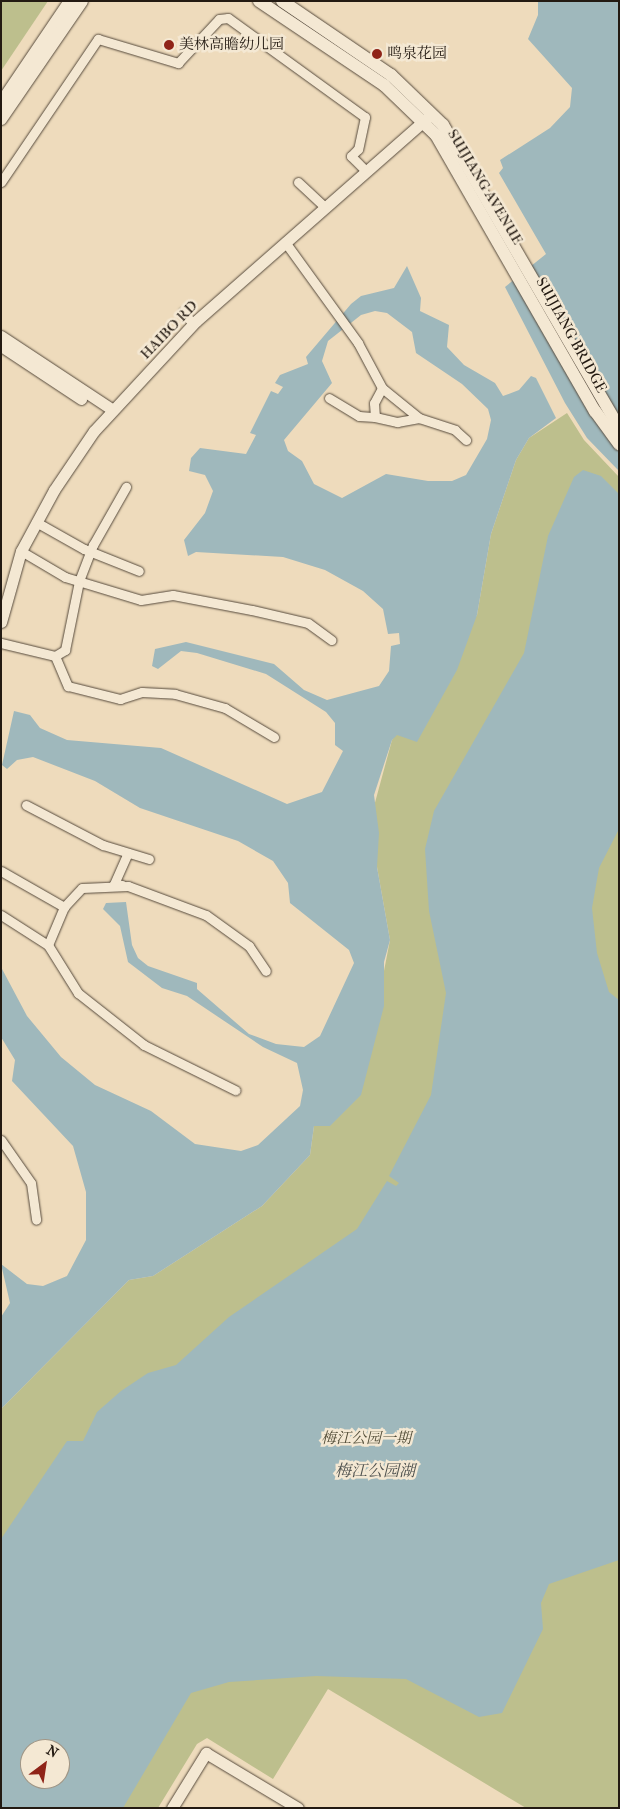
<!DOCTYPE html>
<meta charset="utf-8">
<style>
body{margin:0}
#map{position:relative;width:620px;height:1809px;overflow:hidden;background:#eedbbc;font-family:"IM FELL French Canon","Noto Serif SC",serif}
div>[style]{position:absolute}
.green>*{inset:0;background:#bdbf8d}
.water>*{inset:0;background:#9fb8bc}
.roads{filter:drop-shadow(0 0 1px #564a3c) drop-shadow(0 0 1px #564a3c)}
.minor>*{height:9px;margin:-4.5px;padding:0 4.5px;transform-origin:4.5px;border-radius:4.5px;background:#f4e8d3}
.tertiary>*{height:11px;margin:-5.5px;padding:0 5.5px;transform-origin:5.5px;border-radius:5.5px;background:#f4e8d3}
.secondary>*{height:12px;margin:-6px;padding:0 6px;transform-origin:6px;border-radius:6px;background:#f4e8d3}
.dots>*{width:14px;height:14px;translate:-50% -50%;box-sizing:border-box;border:2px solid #f4e8d3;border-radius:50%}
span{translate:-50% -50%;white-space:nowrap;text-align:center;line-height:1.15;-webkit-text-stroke:5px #f4e8d3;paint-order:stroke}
.poi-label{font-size:15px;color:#231a12}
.left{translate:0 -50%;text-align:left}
.street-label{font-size:15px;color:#231a12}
.park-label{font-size:15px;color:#514c37;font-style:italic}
.water-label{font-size:16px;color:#4e514e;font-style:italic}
.frame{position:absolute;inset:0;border:2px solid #231a12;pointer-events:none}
.north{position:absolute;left:20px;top:1739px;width:50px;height:50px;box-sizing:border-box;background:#f4e8d3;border:1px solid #a09686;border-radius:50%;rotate:31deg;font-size:14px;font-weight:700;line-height:20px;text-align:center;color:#231a12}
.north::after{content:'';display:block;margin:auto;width:18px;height:22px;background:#8f2418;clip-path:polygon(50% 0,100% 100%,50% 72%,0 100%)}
</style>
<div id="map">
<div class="green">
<div style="clip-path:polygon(1px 1px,48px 1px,1px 71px)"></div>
<div style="clip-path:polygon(evenodd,567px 413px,584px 440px,619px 477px,619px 1808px,526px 1808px,328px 1689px,273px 1779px,207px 1738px,197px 1744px,158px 1808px,1px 1808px,1px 1409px,129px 1280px,153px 1276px,262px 1206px,310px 1155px,314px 1126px,383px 976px,390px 940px,377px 867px,373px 810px,392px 740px,477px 615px,491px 534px,516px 460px,529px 438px,567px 413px,30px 1749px,60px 1749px,60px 1779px,30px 1779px,30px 1749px)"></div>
</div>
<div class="water">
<div style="clip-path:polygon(538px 1px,619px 1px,619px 471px,587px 438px,565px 403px,505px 287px,546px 254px,499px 173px,503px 168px,500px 160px,550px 128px,570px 107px,572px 88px,528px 39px,538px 15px)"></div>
<div style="clip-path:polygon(evenodd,407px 266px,421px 298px,420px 311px,449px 325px,447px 347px,464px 365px,495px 383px,503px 396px,519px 390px,531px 376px,536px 378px,556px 418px,529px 438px,516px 460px,491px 534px,477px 615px,457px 670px,417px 742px,397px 735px,392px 740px,374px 795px,379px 833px,377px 867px,390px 940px,384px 962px,384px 1006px,361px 1095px,330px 1126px,314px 1126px,310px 1155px,262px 1206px,153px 1276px,129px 1280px,1px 1409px,1px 1317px,10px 1303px,1px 1264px,27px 1284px,43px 1286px,67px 1276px,86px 1240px,86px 1192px,73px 1146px,12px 1081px,15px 1060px,1px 1037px,1px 967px,27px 1016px,61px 1057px,95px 1085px,151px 1111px,195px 1144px,241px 1151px,258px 1145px,300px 1106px,303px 1090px,297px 1063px,263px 1047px,187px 996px,162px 988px,128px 962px,120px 926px,103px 909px,106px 903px,126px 902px,132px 945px,138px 958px,148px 966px,197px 983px,197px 989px,249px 1034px,276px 1044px,304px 1047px,320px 1036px,354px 963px,349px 950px,290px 903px,288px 883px,273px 861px,238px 841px,140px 808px,95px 781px,33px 757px,17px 760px,7px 769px,2px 765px,14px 711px,30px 715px,40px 728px,67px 740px,161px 748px,287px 804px,322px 792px,343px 751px,335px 745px,335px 723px,326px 712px,266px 674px,197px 653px,181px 651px,158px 669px,152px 666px,155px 649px,186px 642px,274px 664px,304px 690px,327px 700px,379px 686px,389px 671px,391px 646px,400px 644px,399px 633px,388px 634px,383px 609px,363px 591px,325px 570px,283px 557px,196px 552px,188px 556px,184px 540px,205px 513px,213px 491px,205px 475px,189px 471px,191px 458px,200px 448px,246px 454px,256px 435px,250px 433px,271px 391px,278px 394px,283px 387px,275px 383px,280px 375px,308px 364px,306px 357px,351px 304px,361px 296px,394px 288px,407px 266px,375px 311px,387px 313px,412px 332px,416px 353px,462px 384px,488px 409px,491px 420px,487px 439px,466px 475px,452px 481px,428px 481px,386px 474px,342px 498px,314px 484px,302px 461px,288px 451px,284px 440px,332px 383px,322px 361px,328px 341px,361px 315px,375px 311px)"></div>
<div style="clip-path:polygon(evenodd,583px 470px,601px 476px,619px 494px,619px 829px,599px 868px,592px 908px,597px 953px,609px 992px,619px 1000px,619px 1560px,549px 1584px,541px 1603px,543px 1629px,502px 1713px,479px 1717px,406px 1679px,316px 1676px,229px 1682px,191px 1693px,123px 1808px,1px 1808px,1px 1539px,67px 1441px,83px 1441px,97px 1412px,121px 1391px,148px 1373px,176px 1365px,229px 1317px,357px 1229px,387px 1181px,396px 1186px,399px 1183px,389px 1176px,431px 1095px,446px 993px,429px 911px,425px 849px,434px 811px,524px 653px,548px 536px,574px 477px,583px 470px,30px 1749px,60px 1749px,60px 1779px,30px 1779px,30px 1749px)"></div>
</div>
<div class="roads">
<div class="minor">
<div style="left:1px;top:182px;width:173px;rotate:-55.9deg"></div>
<div style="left:98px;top:39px;width:84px;rotate:16.7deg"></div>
<div style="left:178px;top:63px;width:60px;rotate:-47deg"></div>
<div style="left:219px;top:19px;width:9px;rotate:-6deg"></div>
<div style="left:228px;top:18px;width:169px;rotate:35.9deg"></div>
<div style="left:365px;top:117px;width:33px;rotate:102deg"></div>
<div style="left:358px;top:149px;width:10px;rotate:135deg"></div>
<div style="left:351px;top:156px;width:21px;rotate:45deg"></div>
<div style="left:298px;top:182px;width:37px;rotate:43deg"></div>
<div style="left:285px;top:242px;width:125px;rotate:54.1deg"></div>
<div style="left:358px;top:343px;width:51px;rotate:61.9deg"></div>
<div style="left:382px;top:388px;width:48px;rotate:39deg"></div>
<div style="left:419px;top:418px;width:38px;rotate:18deg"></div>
<div style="left:455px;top:430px;width:15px;rotate:42deg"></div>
<div style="left:183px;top:312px;width:16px;rotate:50deg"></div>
<div style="left:382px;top:388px;width:17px;rotate:118deg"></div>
<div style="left:374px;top:403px;width:14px;rotate:86deg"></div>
<div style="left:375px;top:417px;width:23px;rotate:13deg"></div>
<div style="left:397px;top:422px;width:22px;rotate:-10deg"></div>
<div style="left:329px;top:398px;width:35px;rotate:31deg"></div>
<div style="left:359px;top:416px;width:16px;rotate:4deg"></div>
<div style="left:36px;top:522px;width:55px;rotate:29.4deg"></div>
<div style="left:84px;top:549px;width:59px;rotate:21.8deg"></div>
<div style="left:21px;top:551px;width:51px;rotate:30.6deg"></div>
<div style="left:65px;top:577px;width:79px;rotate:16.8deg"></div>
<div style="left:141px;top:600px;width:32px;rotate:-9deg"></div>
<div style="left:173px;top:595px;width:80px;rotate:10.8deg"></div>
<div style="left:252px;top:610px;width:57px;rotate:13.1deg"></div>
<div style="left:308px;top:623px;width:29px;rotate:36deg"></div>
<div style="left:1px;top:643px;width:56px;rotate:13.5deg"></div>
<div style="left:55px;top:656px;width:33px;rotate:67deg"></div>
<div style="left:68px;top:686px;width:54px;rotate:14deg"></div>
<div style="left:120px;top:699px;width:23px;rotate:-18deg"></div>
<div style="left:142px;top:692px;width:33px;rotate:3deg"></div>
<div style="left:175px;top:694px;width:52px;rotate:15.6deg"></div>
<div style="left:225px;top:708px;width:57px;rotate:30.6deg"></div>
<div style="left:55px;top:656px;width:12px;rotate:-31deg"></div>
<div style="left:65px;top:650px;width:70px;rotate:-78.5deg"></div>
<div style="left:79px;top:581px;width:39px;rotate:-69deg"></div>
<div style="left:93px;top:545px;width:67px;rotate:-60.4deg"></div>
<div style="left:26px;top:805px;width:87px;rotate:27.5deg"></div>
<div style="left:103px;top:845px;width:48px;rotate:16.9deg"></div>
<div style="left:1px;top:871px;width:73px;rotate:29.7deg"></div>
<div style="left:64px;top:907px;width:26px;rotate:-47deg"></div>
<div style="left:82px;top:888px;width:46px;rotate:-2.5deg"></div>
<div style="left:128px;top:886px;width:83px;rotate:20.4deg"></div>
<div style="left:206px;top:915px;width:53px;rotate:35.8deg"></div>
<div style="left:249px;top:946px;width:30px;rotate:56deg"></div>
<div style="left:122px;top:885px;width:8px;rotate:-173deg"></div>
<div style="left:114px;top:884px;width:34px;rotate:-66deg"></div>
<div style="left:64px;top:907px;width:41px;rotate:112.8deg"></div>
<div style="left:48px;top:945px;width:57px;rotate:58deg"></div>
<div style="left:78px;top:993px;width:84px;rotate:38.2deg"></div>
<div style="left:144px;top:1045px;width:102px;rotate:26.3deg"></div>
<div style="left:1px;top:915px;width:56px;rotate:32.6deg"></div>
<div style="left:1px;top:1140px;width:52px;rotate:55.1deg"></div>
<div style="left:31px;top:1183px;width:37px;rotate:82deg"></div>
</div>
<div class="tertiary">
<div style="left:1px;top:336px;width:134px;rotate:33.5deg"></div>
<div style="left:1px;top:346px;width:96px;rotate:33.5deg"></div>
<div style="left:1px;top:622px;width:74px;rotate:-74.3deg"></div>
<div style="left:21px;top:551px;width:69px;rotate:-61.6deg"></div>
<div style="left:54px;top:490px;width:71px;rotate:-55.9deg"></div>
<div style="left:94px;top:431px;width:150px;rotate:-47.2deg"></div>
<div style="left:196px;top:321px;width:310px;rotate:-41.3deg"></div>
<div style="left:172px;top:1808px;width:65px;rotate:-58.3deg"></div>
<div style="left:206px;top:1753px;width:107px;rotate:30.9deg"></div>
</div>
<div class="secondary">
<div style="left:259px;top:1px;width:151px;rotate:33.9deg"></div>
<div style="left:384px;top:85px;width:72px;rotate:43.9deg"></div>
<div style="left:436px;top:135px;width:319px;rotate:60.1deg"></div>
<div style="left:595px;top:411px;width:41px;rotate:54deg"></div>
<div style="left:282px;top:1px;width:132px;rotate:34.2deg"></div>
<div style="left:391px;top:75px;width:72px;rotate:43.9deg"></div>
<div style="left:443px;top:125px;width:350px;rotate:59.8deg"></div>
<div style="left:1px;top:103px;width:123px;rotate:-55.9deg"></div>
<div style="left:1px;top:119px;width:143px;rotate:-55.5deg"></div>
</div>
</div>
<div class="dots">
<div style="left:169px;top:45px;background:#8f2418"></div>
<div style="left:377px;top:54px;background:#8f2418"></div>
</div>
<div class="poi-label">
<span class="left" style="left:179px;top:45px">美林高瞻幼儿园</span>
<span class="left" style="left:387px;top:54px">鸣泉花园</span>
</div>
<div class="street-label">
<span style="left:485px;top:187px;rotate:59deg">SUIJIANG AVENUE</span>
<span style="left:169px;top:330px;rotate:-46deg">HAIBO RD</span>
<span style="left:571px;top:335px;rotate:61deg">SUIJIANG BRIDGE</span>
</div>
<div class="park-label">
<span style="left:366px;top:1439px">梅江公园一期</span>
</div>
<div class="water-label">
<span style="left:375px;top:1471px">梅江公园湖</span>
</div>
<div class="frame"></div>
<div class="north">N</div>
</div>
